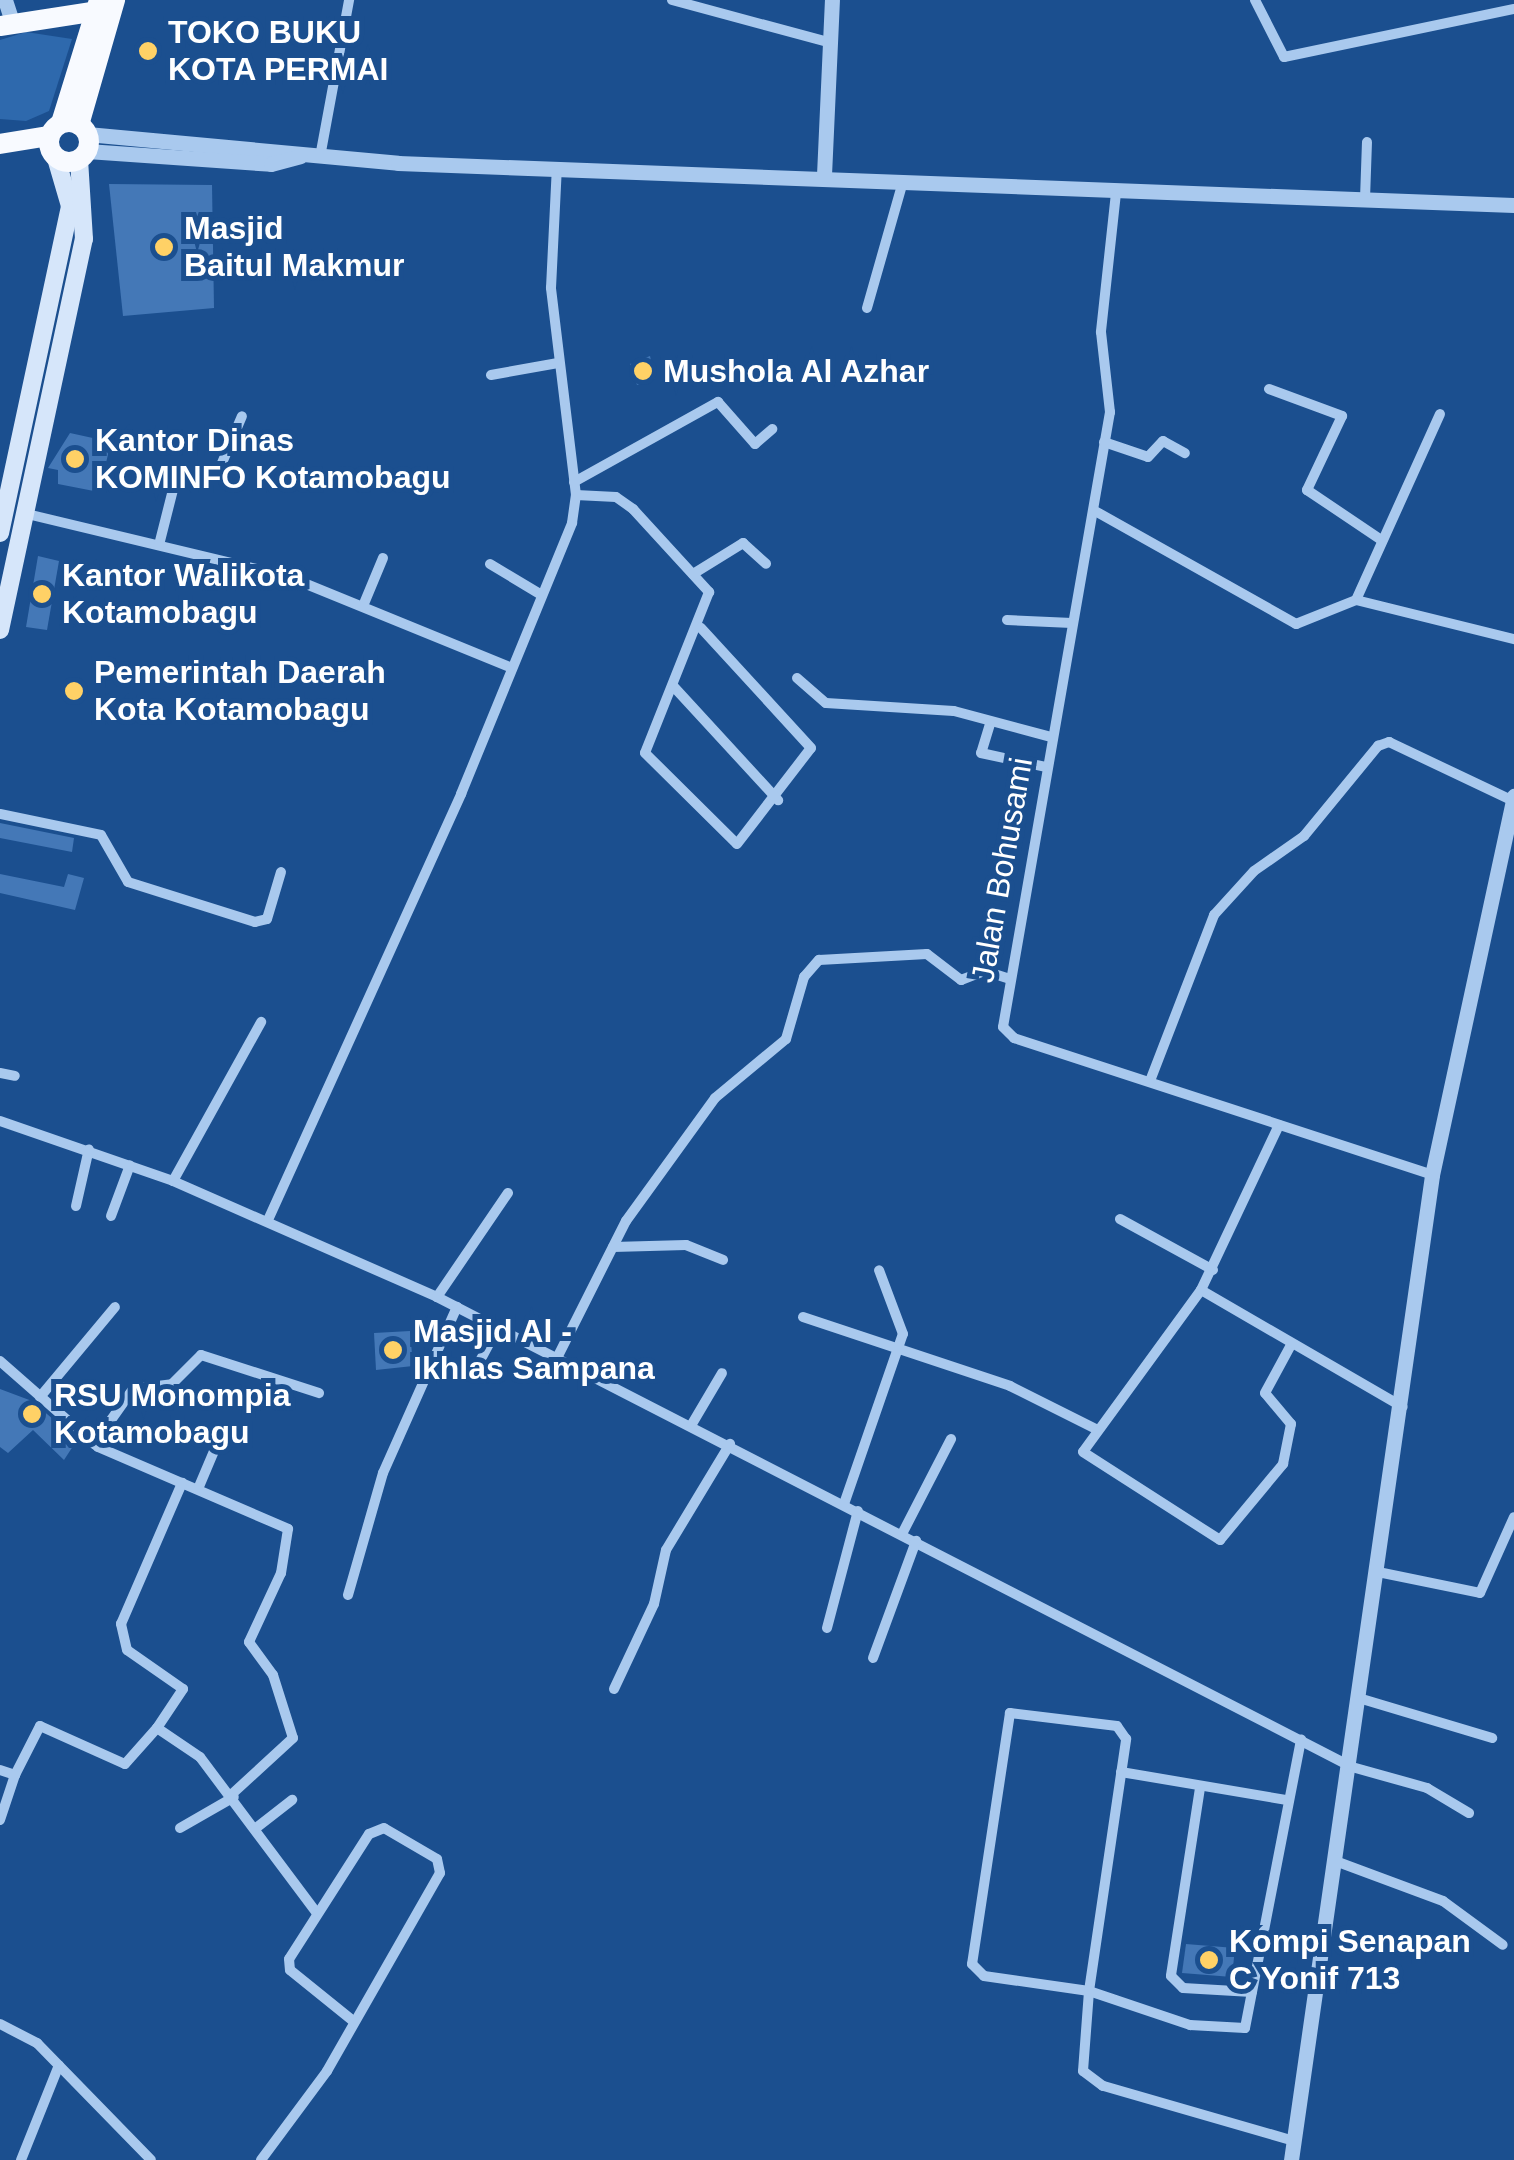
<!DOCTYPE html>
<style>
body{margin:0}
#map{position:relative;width:1514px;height:2160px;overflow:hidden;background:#1b4f8f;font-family:Helvetica,sans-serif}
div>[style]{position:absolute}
.green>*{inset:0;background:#2e69ad}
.building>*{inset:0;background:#4478b7}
.minor>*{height:10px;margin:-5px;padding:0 5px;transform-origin:5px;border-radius:5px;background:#a9c9ee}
.tertiary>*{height:15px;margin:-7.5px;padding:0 7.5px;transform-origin:7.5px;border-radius:7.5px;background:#a9c9ee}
.secondary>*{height:18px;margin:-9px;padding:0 9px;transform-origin:9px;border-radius:9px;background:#d6e6fa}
.trunk>*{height:20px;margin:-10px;padding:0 10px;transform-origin:10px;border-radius:10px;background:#f8faff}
.trunk>.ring{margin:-10px;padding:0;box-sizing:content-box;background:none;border:20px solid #f8faff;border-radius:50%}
.dots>*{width:28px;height:28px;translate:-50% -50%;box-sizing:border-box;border:5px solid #1b4f8f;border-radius:50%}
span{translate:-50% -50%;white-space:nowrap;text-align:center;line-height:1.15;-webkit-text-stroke:10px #1b4f8f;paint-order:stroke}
.poi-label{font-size:32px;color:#fff;font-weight:700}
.left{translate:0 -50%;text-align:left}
.street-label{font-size:32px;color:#fff}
</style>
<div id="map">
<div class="green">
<div style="clip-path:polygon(26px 32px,72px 39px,49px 111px,26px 121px,0 119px,0 40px)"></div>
</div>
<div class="building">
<div style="clip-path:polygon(109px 184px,212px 185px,214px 308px,123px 316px)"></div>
<div style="clip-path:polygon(650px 356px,655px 378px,637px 385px,630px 364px)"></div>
<div style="clip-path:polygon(70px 433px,111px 442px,99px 492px,58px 484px,58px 470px,48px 468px)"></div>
<div style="clip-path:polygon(38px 556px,59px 561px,47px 630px,26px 627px)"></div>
<div style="clip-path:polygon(0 823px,74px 838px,72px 852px,0 838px)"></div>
<div style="clip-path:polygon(0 874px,64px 887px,68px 874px,84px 878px,75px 910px,0 893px)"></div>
<div style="clip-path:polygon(410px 1331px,413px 1366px,376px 1370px,374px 1333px)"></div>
<div style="clip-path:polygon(0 1389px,32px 1401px,77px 1440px,64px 1460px,33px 1430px,8px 1453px,0 1447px)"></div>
<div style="clip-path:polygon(1186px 1944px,1235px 1948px,1232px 1977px,1182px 1973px)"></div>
</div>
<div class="minor">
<div style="left:672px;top:0;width:162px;rotate:15.1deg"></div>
<div style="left:1255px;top:0;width:64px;rotate:63deg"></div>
<div style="left:1284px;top:57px;width:235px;rotate:-11.8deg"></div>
<div style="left:320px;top:157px;width:160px;rotate:-79.5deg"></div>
<div style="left:1116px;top:193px;width:140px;rotate:96.2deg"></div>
<div style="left:1101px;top:332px;width:81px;rotate:83.6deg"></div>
<div style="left:1110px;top:412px;width:624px;rotate:99.87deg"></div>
<div style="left:1003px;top:1027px;width:16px;rotate:45deg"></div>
<div style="left:1014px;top:1038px;width:440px;rotate:18.1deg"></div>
<div style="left:1365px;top:199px;width:57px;rotate:-88deg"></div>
<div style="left:867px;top:308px;width:128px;rotate:-74.1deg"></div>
<div style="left:491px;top:375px;width:68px;rotate:-10.2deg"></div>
<div style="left:1269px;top:389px;width:78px;rotate:20.3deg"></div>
<div style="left:1342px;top:416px;width:82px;rotate:115.3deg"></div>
<div style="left:1307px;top:490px;width:88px;rotate:33.9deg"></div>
<div style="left:1104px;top:442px;width:46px;rotate:18.8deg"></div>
<div style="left:1148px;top:457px;width:22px;rotate:-47deg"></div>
<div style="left:1163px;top:441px;width:25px;rotate:29deg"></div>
<div style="left:574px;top:482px;width:165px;rotate:-29.1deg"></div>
<div style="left:718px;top:402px;width:56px;rotate:48.6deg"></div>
<div style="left:755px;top:444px;width:23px;rotate:-41deg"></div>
<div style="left:576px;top:495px;width:40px;rotate:2.9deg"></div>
<div style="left:616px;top:497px;width:21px;rotate:35deg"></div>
<div style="left:633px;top:509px;width:113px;rotate:47.5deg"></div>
<div style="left:709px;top:592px;width:173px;rotate:111.7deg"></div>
<div style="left:645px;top:753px;width:129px;rotate:44.7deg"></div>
<div style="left:737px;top:844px;width:121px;rotate:-52.4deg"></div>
<div style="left:811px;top:748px;width:163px;rotate:-132.5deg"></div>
<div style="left:1095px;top:511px;width:231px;rotate:29.3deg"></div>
<div style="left:1296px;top:624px;width:65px;rotate:-21.8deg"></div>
<div style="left:1356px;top:600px;width:163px;rotate:13.9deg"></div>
<div style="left:23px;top:513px;width:274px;rotate:13.5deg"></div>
<div style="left:289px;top:577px;width:238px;rotate:22.2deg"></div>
<div style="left:159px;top:545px;width:73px;rotate:-75.8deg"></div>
<div style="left:177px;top:474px;width:39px;rotate:4deg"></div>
<div style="left:216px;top:477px;width:66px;rotate:-66.9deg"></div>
<div style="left:490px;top:564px;width:58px;rotate:31deg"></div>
<div style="left:693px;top:574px;width:59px;rotate:-31.8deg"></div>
<div style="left:743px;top:543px;width:31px;rotate:42deg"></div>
<div style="left:1356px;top:600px;width:204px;rotate:-65.7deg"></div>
<div style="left:363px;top:606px;width:52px;rotate:-67.4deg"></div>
<div style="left:1007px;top:620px;width:65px;rotate:2.6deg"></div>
<div style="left:797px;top:678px;width:38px;rotate:41deg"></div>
<div style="left:826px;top:703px;width:128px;rotate:3.6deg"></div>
<div style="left:954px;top:711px;width:100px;rotate:15deg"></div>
<div style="left:674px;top:687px;width:154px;rotate:47.4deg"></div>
<div style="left:990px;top:724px;width:30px;rotate:107deg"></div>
<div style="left:981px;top:753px;width:66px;rotate:12.2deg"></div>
<div style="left:0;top:814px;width:103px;rotate:11.7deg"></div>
<div style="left:101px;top:835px;width:54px;rotate:60.1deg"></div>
<div style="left:128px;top:882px;width:133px;rotate:17.5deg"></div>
<div style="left:255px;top:922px;width:12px;rotate:-14deg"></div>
<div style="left:267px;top:919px;width:49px;rotate:-73.4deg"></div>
<div style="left:0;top:1073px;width:15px;rotate:11deg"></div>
<div style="left:1150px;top:1081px;width:178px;rotate:-68.9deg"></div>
<div style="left:1214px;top:915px;width:59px;rotate:-47.7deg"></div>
<div style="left:1254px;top:871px;width:61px;rotate:-35deg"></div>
<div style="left:1304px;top:836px;width:117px;rotate:-50.6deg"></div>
<div style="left:1378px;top:746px;width:12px;rotate:-20deg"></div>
<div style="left:1389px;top:742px;width:137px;rotate:25.4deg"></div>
<div style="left:0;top:1121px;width:183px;rotate:19.1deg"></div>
<div style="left:173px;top:1181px;width:288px;rotate:23.7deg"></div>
<div style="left:437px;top:1297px;width:1029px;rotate:27.19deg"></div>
<div style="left:1352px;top:1767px;width:78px;rotate:15.6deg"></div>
<div style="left:1427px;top:1788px;width:49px;rotate:30.8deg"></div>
<div style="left:1279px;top:1125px;width:183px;rotate:115.3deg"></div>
<div style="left:1201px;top:1290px;width:200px;rotate:126.1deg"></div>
<div style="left:1083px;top:1452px;width:163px;rotate:32.7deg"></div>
<div style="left:1220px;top:1540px;width:99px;rotate:-50.3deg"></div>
<div style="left:1283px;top:1464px;width:41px;rotate:-78.7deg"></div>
<div style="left:1291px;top:1424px;width:40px;rotate:-130deg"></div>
<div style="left:1265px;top:1393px;width:55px;rotate:-61.6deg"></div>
<div style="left:173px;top:1181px;width:182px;rotate:-61deg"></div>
<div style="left:76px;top:1206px;width:58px;rotate:-77.2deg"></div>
<div style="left:111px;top:1216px;width:54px;rotate:-69.6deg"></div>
<div style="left:1120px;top:1219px;width:106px;rotate:28.7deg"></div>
<div style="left:268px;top:1220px;width:468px;rotate:-65.6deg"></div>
<div style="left:461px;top:794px;width:293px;rotate:-67.7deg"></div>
<div style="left:572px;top:523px;width:28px;rotate:-82deg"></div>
<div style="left:576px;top:495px;width:209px;rotate:-96.9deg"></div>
<div style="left:551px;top:288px;width:121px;rotate:-87.2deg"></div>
<div style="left:613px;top:1247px;width:73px;rotate:-1.6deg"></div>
<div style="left:686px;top:1245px;width:40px;rotate:22deg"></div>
<div style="left:1201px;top:1290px;width:233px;rotate:30.1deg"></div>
<div style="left:437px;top:1297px;width:126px;rotate:-55.7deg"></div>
<div style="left:803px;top:1317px;width:218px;rotate:18.4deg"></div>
<div style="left:1010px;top:1386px;width:98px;rotate:26.6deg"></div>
<div style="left:559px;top:1354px;width:149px;rotate:-63.3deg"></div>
<div style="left:626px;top:1221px;width:152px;rotate:-54.1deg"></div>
<div style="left:715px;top:1098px;width:92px;rotate:-39.7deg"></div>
<div style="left:786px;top:1039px;width:65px;rotate:-73.8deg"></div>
<div style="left:804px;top:977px;width:23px;rotate:-49deg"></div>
<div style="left:819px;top:960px;width:108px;rotate:-3.2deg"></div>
<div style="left:927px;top:954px;width:43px;rotate:37.4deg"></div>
<div style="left:961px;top:980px;width:26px;rotate:-21deg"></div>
<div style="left:985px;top:971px;width:23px;rotate:18deg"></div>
<div style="left:481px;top:1359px;width:36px;rotate:-62deg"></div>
<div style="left:0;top:1361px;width:130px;rotate:41.3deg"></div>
<div style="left:98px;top:1447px;width:207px;rotate:23.3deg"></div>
<div style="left:288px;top:1529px;width:45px;rotate:99deg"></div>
<div style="left:281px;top:1573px;width:76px;rotate:114.9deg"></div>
<div style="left:249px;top:1642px;width:41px;rotate:54deg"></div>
<div style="left:273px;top:1675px;width:66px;rotate:72.4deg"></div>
<div style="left:293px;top:1738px;width:83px;rotate:137.4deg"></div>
<div style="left:40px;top:1397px;width:117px;rotate:-50.2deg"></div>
<div style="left:692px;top:1424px;width:59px;rotate:-59.5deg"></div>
<div style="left:94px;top:1444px;width:67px;rotate:-54.7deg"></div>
<div style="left:133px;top:1389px;width:39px;rotate:-7deg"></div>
<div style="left:172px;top:1384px;width:41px;rotate:-45deg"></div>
<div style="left:201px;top:1355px;width:124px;rotate:17.9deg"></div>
<div style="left:198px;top:1489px;width:49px;rotate:-67.1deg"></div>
<div style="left:844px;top:1504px;width:180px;rotate:-70.9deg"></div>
<div style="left:903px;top:1334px;width:68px;rotate:-110.6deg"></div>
<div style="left:902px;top:1534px;width:107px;rotate:-62.7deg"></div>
<div style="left:1378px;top:1572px;width:104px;rotate:11.6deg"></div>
<div style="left:1480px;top:1593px;width:83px;rotate:-65.9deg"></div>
<div style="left:348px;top:1595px;width:127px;rotate:-74deg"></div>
<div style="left:383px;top:1473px;width:182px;rotate:-66deg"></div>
<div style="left:827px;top:1628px;width:121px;rotate:-75.2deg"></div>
<div style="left:873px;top:1658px;width:125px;rotate:-69.8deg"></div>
<div style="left:614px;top:1689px;width:94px;rotate:-64.8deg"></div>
<div style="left:654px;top:1604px;width:55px;rotate:-77.5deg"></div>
<div style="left:666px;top:1550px;width:124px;rotate:-58.9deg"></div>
<div style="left:1362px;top:1699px;width:136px;rotate:16.7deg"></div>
<div style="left:157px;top:1728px;width:47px;rotate:-56.3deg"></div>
<div style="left:183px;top:1689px;width:68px;rotate:-145.1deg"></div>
<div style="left:127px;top:1650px;width:27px;rotate:-103deg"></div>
<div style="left:121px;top:1624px;width:154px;rotate:-66.6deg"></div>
<div style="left:0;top:1770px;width:16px;rotate:18deg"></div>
<div style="left:15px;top:1775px;width:55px;rotate:-63deg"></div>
<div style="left:40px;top:1726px;width:93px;rotate:24.1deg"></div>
<div style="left:125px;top:1764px;width:48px;rotate:-48.4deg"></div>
<div style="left:157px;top:1728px;width:52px;rotate:34deg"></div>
<div style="left:200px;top:1757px;width:194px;rotate:53.2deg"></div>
<div style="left:1121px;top:1772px;width:167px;rotate:9.6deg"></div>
<div style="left:1200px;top:1788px;width:190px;rotate:98.8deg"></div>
<div style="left:1171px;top:1976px;width:17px;rotate:45deg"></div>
<div style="left:1183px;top:1988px;width:69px;rotate:3.3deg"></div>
<div style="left:0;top:1820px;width:47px;rotate:-71.6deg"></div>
<div style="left:180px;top:1828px;width:62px;rotate:-29.9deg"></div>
<div style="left:256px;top:1828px;width:46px;rotate:-37.9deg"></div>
<div style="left:1338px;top:1862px;width:112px;rotate:20.4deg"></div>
<div style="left:1443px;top:1901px;width:74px;rotate:36.3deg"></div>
<div style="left:0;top:2024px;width:42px;rotate:27.2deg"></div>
<div style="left:37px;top:2043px;width:163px;rotate:45.7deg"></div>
<div style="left:1294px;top:2141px;width:199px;rotate:-163.9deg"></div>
<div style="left:1103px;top:2086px;width:25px;rotate:-143deg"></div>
<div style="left:1083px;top:2071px;width:80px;rotate:-85.7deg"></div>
<div style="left:1089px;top:1991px;width:255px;rotate:-81.6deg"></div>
<div style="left:1126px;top:1739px;width:16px;rotate:-125deg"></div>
<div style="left:1117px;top:1726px;width:108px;rotate:-173.1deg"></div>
<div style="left:1010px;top:1713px;width:254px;rotate:98.6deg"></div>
<div style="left:972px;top:1964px;width:17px;rotate:45deg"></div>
<div style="left:984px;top:1976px;width:106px;rotate:8.1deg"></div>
<div style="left:1089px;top:1991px;width:107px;rotate:18.6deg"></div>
<div style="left:1190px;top:2025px;width:55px;rotate:3.1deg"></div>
<div style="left:1245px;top:2028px;width:294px;rotate:-79deg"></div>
<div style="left:21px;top:2160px;width:102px;rotate:-68.2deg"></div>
<div style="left:261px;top:2160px;width:111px;rotate:-53.4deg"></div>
<div style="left:327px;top:2071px;width:228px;rotate:-60.3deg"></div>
<div style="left:440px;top:1873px;width:14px;rotate:-102deg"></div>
<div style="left:437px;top:1859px;width:61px;rotate:-149.7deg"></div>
<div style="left:384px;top:1828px;width:16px;rotate:158deg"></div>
<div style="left:369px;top:1834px;width:148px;rotate:122.6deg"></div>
<div style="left:289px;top:1959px;width:11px;rotate:85deg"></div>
<div style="left:290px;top:1970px;width:80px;rotate:38.9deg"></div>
</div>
<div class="tertiary">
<div style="left:5px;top:0;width:23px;rotate:72deg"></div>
<div style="left:87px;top:134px;width:312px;rotate:5.3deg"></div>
<div style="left:398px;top:163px;width:1117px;rotate:2.16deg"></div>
<div style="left:87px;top:151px;width:184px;rotate:4deg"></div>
<div style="left:271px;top:164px;width:30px;rotate:-15deg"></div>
<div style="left:824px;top:175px;width:175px;rotate:-87.4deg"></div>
<div style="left:1291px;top:2160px;width:995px;rotate:-81.85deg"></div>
<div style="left:1432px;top:1175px;width:388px;rotate:-77.8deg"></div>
</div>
<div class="secondary">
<div style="left:0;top:533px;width:334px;rotate:-77.9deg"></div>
<div style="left:70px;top:206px;width:50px;rotate:-106.3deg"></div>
<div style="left:0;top:630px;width:400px;rotate:-77.9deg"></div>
<div style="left:84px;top:239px;width:79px;rotate:-93.6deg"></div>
</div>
<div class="trunk">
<div style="left:0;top:26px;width:106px;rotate:-8.7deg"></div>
<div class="ring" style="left:49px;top:122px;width:20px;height:20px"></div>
<div style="left:61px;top:123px;width:129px;rotate:-72.8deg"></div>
<div style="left:79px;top:125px;width:130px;rotate:-73.9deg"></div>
<div style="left:0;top:144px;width:50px;rotate:-9.3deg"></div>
</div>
<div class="dots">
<div style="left:148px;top:51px;background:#ffd166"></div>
<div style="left:164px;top:247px;background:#ffd166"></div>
<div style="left:643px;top:371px;background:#ffd166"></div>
<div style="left:75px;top:459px;background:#ffd166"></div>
<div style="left:42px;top:594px;background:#ffd166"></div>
<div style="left:74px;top:691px;background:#ffd166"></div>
<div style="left:393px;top:1350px;background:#ffd166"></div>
<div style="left:32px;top:1414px;background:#ffd166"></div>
<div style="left:1209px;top:1960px;background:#ffd166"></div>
</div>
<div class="poi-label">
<span class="left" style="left:168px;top:51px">TOKO BUKU<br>KOTA PERMAI</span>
<span class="left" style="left:184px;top:247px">Masjid<br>Baitul Makmur</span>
<span class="left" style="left:663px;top:371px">Mushola Al Azhar</span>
<span class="left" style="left:95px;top:459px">Kantor Dinas<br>KOMINFO Kotamobagu</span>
<span class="left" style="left:62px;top:594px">Kantor Walikota<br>Kotamobagu</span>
<span class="left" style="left:94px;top:691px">Pemerintah Daerah<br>Kota Kotamobagu</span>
<span class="left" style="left:413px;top:1350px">Masjid Al -<br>Ikhlas Sampana</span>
<span class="left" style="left:54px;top:1414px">RSU Monompia<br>Kotamobagu</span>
<span class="left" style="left:1229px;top:1960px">Kompi Senapan<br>C Yonif 713</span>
</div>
<div class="street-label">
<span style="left:1002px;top:870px;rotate:-80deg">Jalan Bohusami</span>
</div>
</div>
